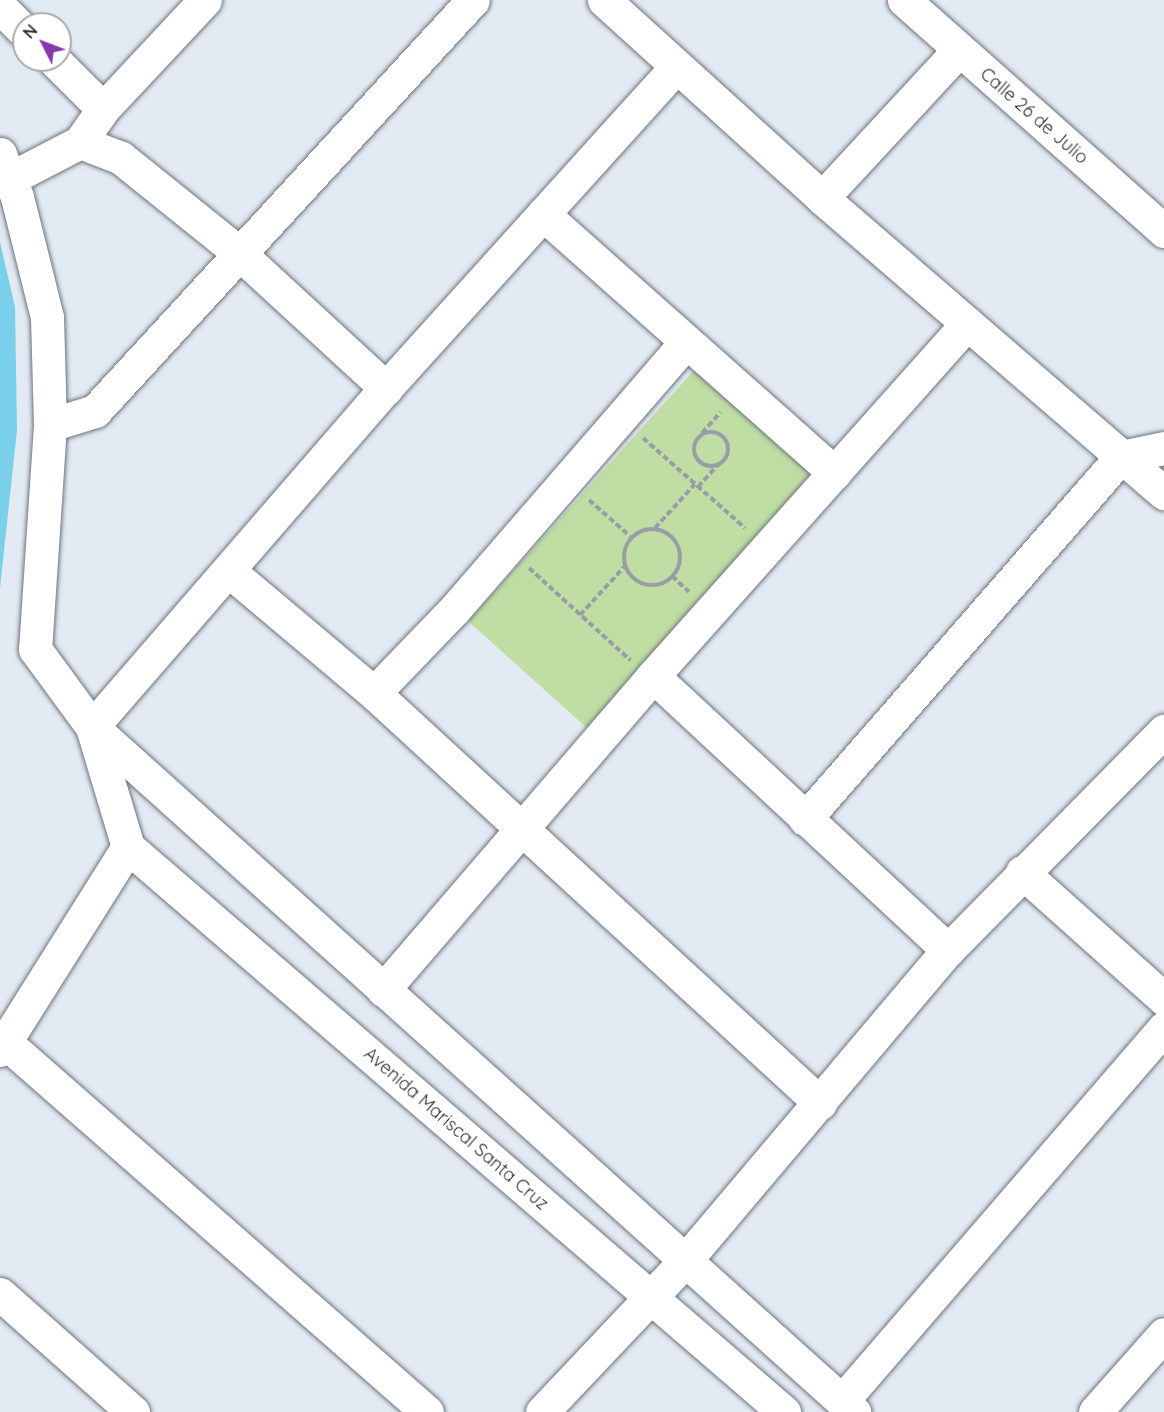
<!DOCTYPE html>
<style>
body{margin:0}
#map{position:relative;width:1164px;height:1412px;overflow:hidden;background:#e2eaf3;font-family:Quicksand,sans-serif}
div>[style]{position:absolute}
.green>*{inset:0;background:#c0dda4}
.water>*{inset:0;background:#7ad0ea}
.path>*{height:4px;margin-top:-2px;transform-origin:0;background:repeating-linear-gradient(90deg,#989ea5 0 6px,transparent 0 9px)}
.path>.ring{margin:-2px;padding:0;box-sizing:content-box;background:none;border:4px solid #989ea5;border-radius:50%}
.roads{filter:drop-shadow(0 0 2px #6e747c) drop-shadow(0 0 2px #6e747c)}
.minor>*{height:33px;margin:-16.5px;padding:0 16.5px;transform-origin:16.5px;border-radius:16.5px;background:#fff}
.tertiary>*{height:33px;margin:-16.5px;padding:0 16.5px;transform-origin:16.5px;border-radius:16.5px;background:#fff}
span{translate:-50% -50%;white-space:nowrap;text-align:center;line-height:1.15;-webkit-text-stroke:5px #fff;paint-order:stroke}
.street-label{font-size:18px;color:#2a2d30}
.north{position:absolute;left:12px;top:12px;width:60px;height:60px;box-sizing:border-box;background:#fff;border:2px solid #aaabac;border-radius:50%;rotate:312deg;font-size:16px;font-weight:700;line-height:24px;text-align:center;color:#2a2d30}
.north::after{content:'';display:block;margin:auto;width:21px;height:27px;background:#8539aa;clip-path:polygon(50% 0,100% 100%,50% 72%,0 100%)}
</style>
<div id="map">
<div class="green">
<div style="clip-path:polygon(696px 368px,815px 474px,587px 728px,468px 621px)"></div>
</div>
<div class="water">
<div style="clip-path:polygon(0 242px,15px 307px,17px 430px,0 588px)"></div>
</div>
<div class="path">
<div class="ring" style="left:694px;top:432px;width:30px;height:30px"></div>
<div style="left:702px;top:433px;width:28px;rotate:-48deg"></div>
<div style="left:643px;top:438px;width:136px;rotate:41.4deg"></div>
<div style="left:698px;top:487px;width:31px;rotate:-48deg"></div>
<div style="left:589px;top:500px;width:56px;rotate:41.4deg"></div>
<div style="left:655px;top:528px;width:59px;rotate:-47.7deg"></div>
<div class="ring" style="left:624px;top:529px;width:52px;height:52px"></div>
<div style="left:529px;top:568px;width:137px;rotate:42.3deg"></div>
<div style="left:672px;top:576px;width:23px;rotate:43deg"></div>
<div style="left:580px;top:615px;width:67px;rotate:-47.4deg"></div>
</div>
<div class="roads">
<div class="minor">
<div style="left:604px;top:0;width:294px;rotate:42.2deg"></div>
<div style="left:822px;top:198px;width:452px;rotate:40.8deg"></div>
<div style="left:904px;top:0;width:348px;rotate:41.6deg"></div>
<div style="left:0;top:7px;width:34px;rotate:45deg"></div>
<div style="left:54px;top:60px;width:69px;rotate:45deg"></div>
<div style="left:80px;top:142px;width:44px;rotate:21.3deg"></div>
<div style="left:121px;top:158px;width:151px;rotate:38.8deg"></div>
<div style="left:239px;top:253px;width:200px;rotate:42.6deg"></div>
<div style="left:9px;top:179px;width:80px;rotate:-27.5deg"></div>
<div style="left:80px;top:142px;width:40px;rotate:-55.1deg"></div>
<div style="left:103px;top:109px;width:149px;rotate:-46.9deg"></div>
<div style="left:822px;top:198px;width:202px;rotate:-47.2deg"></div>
<div style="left:543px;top:214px;width:390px;rotate:41.6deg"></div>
<div style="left:50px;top:425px;width:47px;rotate:-17.3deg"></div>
<div style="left:95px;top:411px;width:558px;rotate:-47.4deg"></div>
<div style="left:229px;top:571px;width:189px;rotate:40.1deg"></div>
<div style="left:374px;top:693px;width:606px;rotate:42.59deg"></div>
<div style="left:653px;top:676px;width:403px;rotate:42.9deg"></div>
<div style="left:374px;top:693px;width:115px;rotate:-46.1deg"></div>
<div style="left:454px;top:610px;width:354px;rotate:-49.1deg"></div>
<div style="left:92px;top:727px;width:449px;rotate:-49.1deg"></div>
<div style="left:386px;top:388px;width:433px;rotate:-47.9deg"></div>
<div style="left:805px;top:819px;width:481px;rotate:-48.9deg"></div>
<div style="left:1121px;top:457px;width:44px;rotate:-11.8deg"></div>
<div style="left:1022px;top:872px;width:191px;rotate:41.8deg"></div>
<div style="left:383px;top:990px;width:414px;rotate:-49.3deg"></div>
<div style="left:653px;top:676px;width:472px;rotate:-48.3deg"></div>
<div style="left:5px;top:1042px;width:561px;rotate:41.24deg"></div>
<div style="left:0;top:1050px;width:240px;rotate:-57.8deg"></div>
<div style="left:0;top:1294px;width:178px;rotate:41.6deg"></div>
<div style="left:842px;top:1401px;width:493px;rotate:-49.2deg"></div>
<div style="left:542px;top:1412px;width:207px;rotate:-46.6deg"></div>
<div style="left:684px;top:1262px;width:409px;rotate:-49.8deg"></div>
<div style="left:948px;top:950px;width:308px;rotate:-45.4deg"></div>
<div style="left:1095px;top:1412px;width:104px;rotate:-48.5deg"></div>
</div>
<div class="tertiary">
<div style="left:0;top:154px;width:46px;rotate:68.4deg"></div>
<div style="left:17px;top:197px;width:124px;rotate:76deg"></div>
<div style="left:47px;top:317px;width:108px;rotate:88.4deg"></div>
<div style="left:50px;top:425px;width:225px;rotate:93.8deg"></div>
<div style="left:35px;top:649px;width:97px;rotate:53.8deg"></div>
<div style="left:92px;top:727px;width:125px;rotate:73.3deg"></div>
<div style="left:128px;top:847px;width:866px;rotate:40.74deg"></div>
<div style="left:92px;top:727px;width:1025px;rotate:41.95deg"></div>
</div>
</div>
<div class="street-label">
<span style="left:1034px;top:116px;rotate:41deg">Calle 26 de Julio</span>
<span style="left:456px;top:1129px;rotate:41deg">Avenida Mariscal Santa Cruz</span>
</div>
<div class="north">N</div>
</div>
